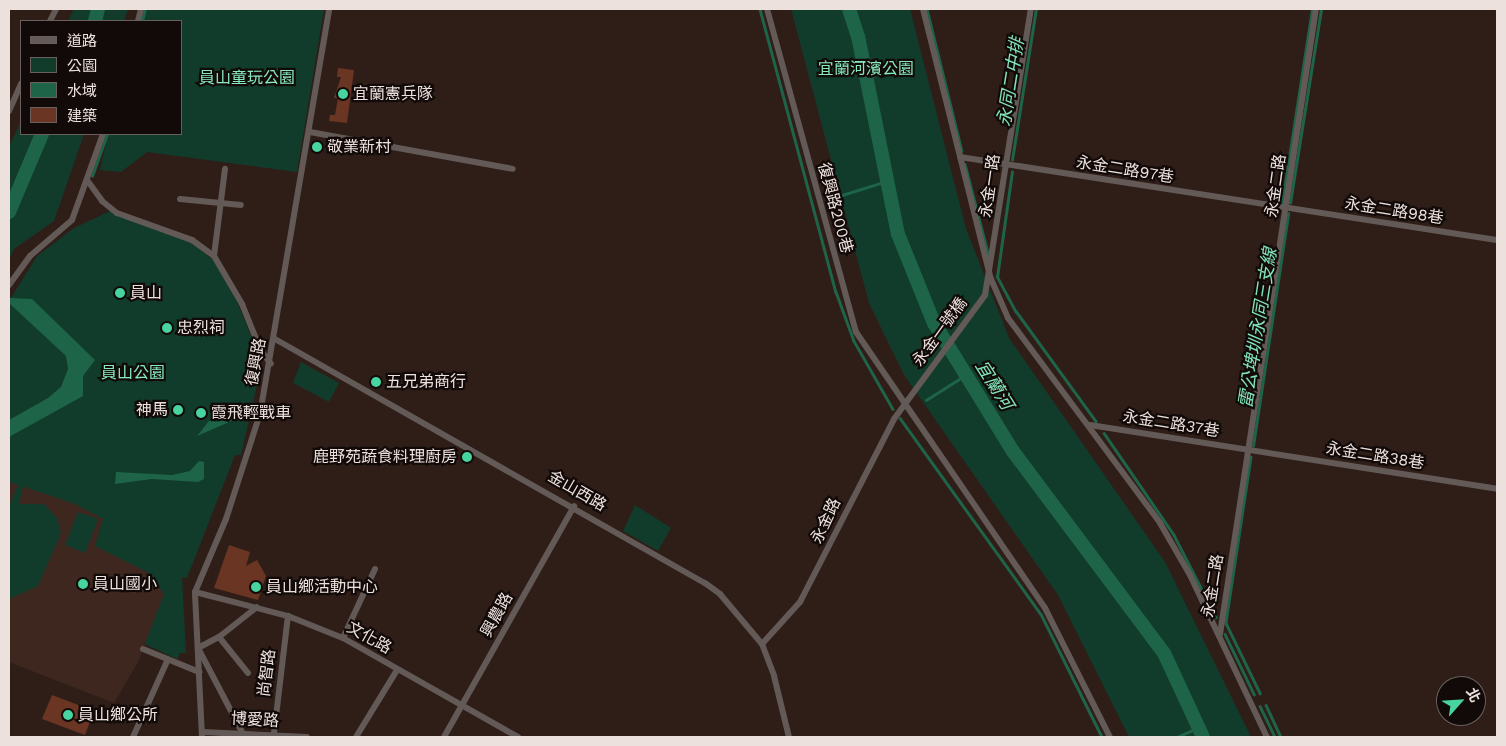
<!DOCTYPE html>
<meta charset="utf-8">
<style>
body{margin:0}
#map{position:relative;width:1506px;height:746px;overflow:hidden;background:#2f1e18;font-family:"Work Sans","Noto Sans TC",sans-serif}
div>[style]{position:absolute}
.built>*{inset:0;background:#3e271f}
.green>*{inset:0;background:#113c2b}
.water>*{inset:0;background:#1e6449}
.stream>*{height:2.5px;margin:-1.25px;padding:0 1.25px;transform-origin:1.25px;border-radius:1.25px;background:#1e6449}
.river>*{height:14px;margin:-7px;padding:0 7px;transform-origin:7px;border-radius:7px;background:#1e6449}
.building>*{inset:0;background:#6a3522}
.street>*{height:6px;margin:-3px;padding:0 3px;transform-origin:3px;border-radius:3px;background:#635a57}
.dots>*{width:14px;height:14px;translate:-50% -50%;box-sizing:border-box;border:2px solid #110a08;border-radius:50%}
span{translate:-50% -50%;white-space:nowrap;text-align:center;line-height:1.15;-webkit-text-stroke:4.5px #110a08;paint-order:stroke}
.park-label{font-size:16px;color:#87e9be}
.poi-label{font-size:16px;color:#ede1dd}
.left{translate:0 -50%;text-align:left}
.right{translate:-100% -50%;text-align:right}
.street-label{font-size:16px;color:#ede1dd}
.water-label{font-size:18px;color:#82e4b9;font-style:italic}
.frame{position:absolute;inset:0;border:10px solid #ede1dd;pointer-events:none}
.legend{position:absolute;left:20px;top:20px;width:162px;height:115px;box-sizing:border-box;background:#110a08;border:1px solid #69605d;margin:0;padding:6px 9px;list-style:none;font-size:15px;color:#ede1dd}
.legend li{display:flex;align-items:center;gap:10px;height:25px}
.legend b{width:25px;border:1px solid #69605d}
.north{position:absolute;left:1436px;top:676px;width:50px;height:50px;box-sizing:border-box;background:#110a08;border:1px solid #69605d;border-radius:50%;rotate:64deg;font-size:14px;font-weight:700;line-height:20px;text-align:center;color:#ede1dd}
.north::after{content:'';display:block;margin:auto;width:18px;height:22px;background:#47d49e;clip-path:polygon(50% 0,100% 100%,50% 72%,0 100%)}
</style>
<div id="map">
<div class="built">
<div style="clip-path:polygon(12px 481px,75px 504px,103px 519px,95px 546px,149px 573px,165px 594px,138px 662px,114px 703px,9px 662px,9px 482px)"></div>
</div>
<div class="green">
<div style="clip-path:polygon(74px 9px,128px 9px,124px 21px,68px 21px)"></div>
<div style="clip-path:polygon(145px 9px,324px 9px,297px 172px,147px 152px,121px 172px,100px 170px,108px 134px,181px 134px,181px 21px,141px 21px)"></div>
<div style="clip-path:polygon(791px 9px,910px 9px,966px 229px,1009px 338px,1165px 562px,1251px 737px,1129px 737px,1058px 595px,904px 375px,869px 303px)"></div>
<div style="clip-path:polygon(21px 121px,21px 134px,84px 134px,54px 221px,14px 249px,9px 259px,9px 147px)"></div>
<div style="clip-path:polygon(110px 211px,190px 241px,212px 259px,231px 287px,262px 363px,241px 455px,235px 455px,187px 578px,182px 577px,186px 653px,180px 653px,177px 659px,145px 644px,164px 594px,149px 573px,95px 546px,103px 519px,75px 504px,9px 482px,9px 301px,37px 256px,74px 228px)"></div>
<div style="clip-path:polygon(301px 362px,339px 383px,329px 402px,293px 383px)"></div>
<div style="clip-path:polygon(18px 485px,23px 487px,19px 504px,44px 504px,57px 518px,61px 533px,38px 586px,9px 599px,9px 506px)"></div>
<div style="clip-path:polygon(635px 505px,671px 528px,658px 551px,623px 531px)"></div>
<div style="clip-path:polygon(78px 512px,98px 519px,85px 553px,65px 545px)"></div>
</div>
<div class="water">
<div style="clip-path:polygon(10px 298px,32px 299px,95px 360px,83px 376px,83px 396px,9px 437px,9px 420px,48px 398px,61px 387px,68px 369px,66px 356px,10px 304px)"></div>
<div style="clip-path:polygon(221px 415px,234px 420px,197px 436px,209px 421px)"></div>
<div style="clip-path:polygon(199px 461px,204px 462px,204px 479px,198px 482px,152px 479px,115px 484px,116px 472px,172px 475px,190px 471px)"></div>
</div>
<div class="stream">
<div style="left:760px;top:9px;width:293px;rotate:75deg"></div>
<div style="left:836px;top:292px;width:52px;rotate:69.8deg"></div>
<div style="left:854px;top:341px;width:78px;rotate:60.2deg"></div>
<div style="left:927px;top:9px;width:146px;rotate:76.2deg"></div>
<div style="left:142px;top:21px;width:12px;rotate:-76deg"></div>
<div style="left:1012px;top:160px;width:153px;rotate:-81deg"></div>
<div style="left:965px;top:164px;width:96px;rotate:75.5deg"></div>
<div style="left:92px;top:176px;width:45px;rotate:-70.3deg"></div>
<div style="left:842px;top:195px;width:47px;rotate:-17.3deg"></div>
<div style="left:1282px;top:203px;width:196px;rotate:-81.2deg"></div>
<div style="left:1290px;top:203px;width:196px;rotate:-80.9deg"></div>
<div style="left:997px;top:276px;width:40px;rotate:62deg"></div>
<div style="left:1016px;top:311px;width:136px;rotate:54deg"></div>
<div style="left:997px;top:277px;width:106px;rotate:-81.9deg"></div>
<div style="left:926px;top:400px;width:41px;rotate:-32.2deg"></div>
<div style="left:900px;top:418px;width:241px;rotate:54.3deg"></div>
<div style="left:1041px;top:614px;width:137px;rotate:63.6deg"></div>
<div style="left:1104px;top:433px;width:124px;rotate:55.5deg"></div>
<div style="left:1174px;top:535px;width:92px;rotate:62.9deg"></div>
<div style="left:1253px;top:446px;width:235px;rotate:-81.4deg"></div>
<div style="left:1251px;top:457px;width:168px;rotate:98.6deg"></div>
<div style="left:1226px;top:623px;width:78px;rotate:64.1deg"></div>
<div style="left:1225px;top:634px;width:67px;rotate:64.2deg"></div>
<div style="left:1266px;top:705px;width:35px;rotate:65deg"></div>
<div style="left:1260px;top:706px;width:34px;rotate:64deg"></div>
<div style="left:1177px;top:737px;width:24px;rotate:-24deg"></div>
</div>
<div class="river">
<div style="left:849px;top:9px;width:28px;rotate:72deg"></div>
<div style="left:858px;top:36px;width:202px;rotate:78.6deg"></div>
<div style="left:898px;top:234px;width:96px;rotate:68deg"></div>
<div style="left:934px;top:323px;width:149px;rotate:58.4deg"></div>
<div style="left:1012px;top:450px;width:254px;rotate:53.2deg"></div>
<div style="left:1164px;top:653px;width:93px;rotate:65.1deg"></div>
<div style="left:95px;top:21px;width:12px;rotate:-76deg"></div>
<div style="left:9px;top:212px;width:85px;rotate:-67.1deg"></div>
</div>
<div class="building">
<div style="clip-path:polygon(338px 68px,354px 70px,347px 123px,329px 121px,330px 115px,335px 115px,338px 98px,334px 98px,341px 77px,337px 77px)"></div>
<div style="clip-path:polygon(229px 545px,250px 552px,246px 566px,257px 560px,266px 576px,258px 600px,214px 588px)"></div>
<div style="clip-path:polygon(52px 695px,94px 711px,85px 735px,42px 719px)"></div>
</div>
<div class="street">
<div style="left:767px;top:9px;width:335px;rotate:74.6deg"></div>
<div style="left:856px;top:332px;width:335px;rotate:55.6deg"></div>
<div style="left:1045px;top:608px;width:144px;rotate:63.3deg"></div>
<div style="left:923px;top:9px;width:278px;rotate:75.9deg"></div>
<div style="left:991px;top:279px;width:43px;rotate:66.4deg"></div>
<div style="left:1008px;top:318px;width:255px;rotate:53.4deg"></div>
<div style="left:1160px;top:523px;width:60px;rotate:60deg"></div>
<div style="left:1190px;top:575px;width:179px;rotate:64.6deg"></div>
<div style="left:50px;top:21px;width:13px;rotate:-63deg"></div>
<div style="left:138px;top:21px;width:12px;rotate:-76deg"></div>
<div style="left:9px;top:111px;width:30px;rotate:-66deg"></div>
<div style="left:310px;top:132px;width:206px;rotate:10.3deg"></div>
<div style="left:960px;top:157px;width:543px;rotate:8.79deg"></div>
<div style="left:87px;top:180px;width:26px;rotate:54deg"></div>
<div style="left:102px;top:201px;width:19px;rotate:39deg"></div>
<div style="left:117px;top:213px;width:80px;rotate:19.8deg"></div>
<div style="left:192px;top:240px;width:27px;rotate:36deg"></div>
<div style="left:214px;top:256px;width:56px;rotate:59.7deg"></div>
<div style="left:242px;top:304px;width:51px;rotate:68deg"></div>
<div style="left:261px;top:351px;width:16px;rotate:52deg"></div>
<div style="left:180px;top:199px;width:61px;rotate:5.6deg"></div>
<div style="left:214px;top:256px;width:88px;rotate:-82.8deg"></div>
<div style="left:9px;top:285px;width:36px;rotate:-54deg"></div>
<div style="left:30px;top:256px;width:55px;rotate:-40.6deg"></div>
<div style="left:72px;top:220px;width:91px;rotate:-70.2deg"></div>
<div style="left:275px;top:339px;width:494px;rotate:29.6deg"></div>
<div style="left:705px;top:583px;width:19px;rotate:36deg"></div>
<div style="left:720px;top:594px;width:65px;rotate:50deg"></div>
<div style="left:762px;top:644px;width:34px;rotate:69deg"></div>
<div style="left:774px;top:676px;width:63px;rotate:76.2deg"></div>
<div style="left:1090px;top:425px;width:412px;rotate:8.9deg"></div>
<div style="left:195px;top:592px;width:96px;rotate:14.5deg"></div>
<div style="left:288px;top:616px;width:59px;rotate:21.8deg"></div>
<div style="left:343px;top:638px;width:201px;rotate:29.5deg"></div>
<div style="left:1220px;top:634px;width:632px;rotate:-81.27deg"></div>
<div style="left:219px;top:637px;width:46px;rotate:51.1deg"></div>
<div style="left:343px;top:638px;width:76px;rotate:-65.1deg"></div>
<div style="left:762px;top:644px;width:57px;rotate:-47.9deg"></div>
<div style="left:800px;top:602px;width:206px;rotate:-62.8deg"></div>
<div style="left:894px;top:419px;width:154px;rotate:-53.7deg"></div>
<div style="left:985px;top:295px;width:290px;rotate:-80.9deg"></div>
<div style="left:143px;top:649px;width:61px;rotate:22.3deg"></div>
<div style="left:202px;top:732px;width:105px;rotate:2.7deg"></div>
<div style="left:242px;top:732px;width:95px;rotate:-117.6deg"></div>
<div style="left:198px;top:648px;width:24px;rotate:-28deg"></div>
<div style="left:219px;top:637px;width:48px;rotate:-38.3deg"></div>
<div style="left:274px;top:733px;width:118px;rotate:-83.2deg"></div>
<div style="left:133px;top:737px;width:85px;rotate:-65.8deg"></div>
<div style="left:202px;top:737px;width:145px;rotate:-92.8deg"></div>
<div style="left:195px;top:592px;width:79px;rotate:-67deg"></div>
<div style="left:226px;top:519px;width:110px;rotate:-72.1deg"></div>
<div style="left:260px;top:414px;width:411px;rotate:-80.3deg"></div>
<div style="left:356px;top:737px;width:79px;rotate:-58.5deg"></div>
<div style="left:444px;top:737px;width:265px;rotate:-60.6deg"></div>
</div>
<div class="dots">
<div style="left:343px;top:94px;background:#47d49e"></div>
<div style="left:317px;top:147px;background:#47d49e"></div>
<div style="left:120px;top:293px;background:#47d49e"></div>
<div style="left:167px;top:328px;background:#47d49e"></div>
<div style="left:376px;top:382px;background:#47d49e"></div>
<div style="left:178px;top:410px;background:#47d49e"></div>
<div style="left:201px;top:413px;background:#47d49e"></div>
<div style="left:467px;top:457px;background:#47d49e"></div>
<div style="left:83px;top:584px;background:#47d49e"></div>
<div style="left:256px;top:587px;background:#47d49e"></div>
<div style="left:68px;top:715px;background:#47d49e"></div>
</div>
<div class="park-label">
<span style="left:866px;top:69px">宜蘭河濱公園</span>
<span style="left:247px;top:78px">員山童玩公園</span>
<span style="left:133px;top:373px">員山公園</span>
</div>
<div class="poi-label">
<span class="left" style="left:353px;top:94px">宜蘭憲兵隊</span>
<span class="left" style="left:327px;top:147px">敬業新村</span>
<span class="left" style="left:130px;top:293px">員山</span>
<span class="left" style="left:177px;top:328px">忠烈祠</span>
<span class="left" style="left:386px;top:382px">五兄弟商行</span>
<span class="right" style="left:168px;top:410px">神馬</span>
<span class="left" style="left:211px;top:413px">霞飛輕戰車</span>
<span class="right" style="left:457px;top:457px">鹿野苑蔬食料理廚房</span>
<span class="left" style="left:93px;top:584px">員山國小</span>
<span class="left" style="left:266px;top:587px">員山鄉活動中心</span>
<span class="left" style="left:78px;top:715px">員山鄉公所</span>
</div>
<div class="street-label">
<span style="left:1125px;top:170px;rotate:9deg">永金二路97巷</span>
<span style="left:990px;top:186px;rotate:-82deg">永金一路</span>
<span style="left:1276px;top:186px;rotate:-82deg">永金二路</span>
<span style="left:835px;top:208px;rotate:75deg">復興路200巷</span>
<span style="left:1394px;top:211px;rotate:9deg">永金二路98巷</span>
<span style="left:940px;top:332px;rotate:-54deg">永金一號橋</span>
<span style="left:256px;top:362px;rotate:-79deg">復興路</span>
<span style="left:1171px;top:424px;rotate:9deg">永金二路37巷</span>
<span style="left:1375px;top:456px;rotate:9deg">永金二路38巷</span>
<span style="left:577px;top:491px;rotate:30deg">金山西路</span>
<span style="left:826px;top:521px;rotate:-65deg">永金路</span>
<span style="left:1213px;top:586px;rotate:-81deg">永金二路</span>
<span style="left:497px;top:615px;rotate:-61deg">興農路</span>
<span style="left:369px;top:638px;rotate:29deg">文化路</span>
<span style="left:267px;top:673px;rotate:-83deg">尚智路</span>
<span style="left:255px;top:720px;rotate:3deg">博愛路</span>
</div>
<div class="water-label">
<span style="left:1011px;top:82px;rotate:-81deg">永同二中排</span>
<span style="left:1258px;top:328px;rotate:-81deg">雷公埤圳永同三支線</span>
<span style="left:994px;top:385px;rotate:58deg">宜蘭河</span>
</div>
<div class="frame"></div>
<ul class="legend">
<li><b style="height:6px;background:#635a57"></b>道路</li>
<li><b style="height:14px;background:#113c2b"></b>公園</li>
<li><b style="height:14px;background:#1e6449"></b>水域</li>
<li><b style="height:14px;background:#6a3522"></b>建築</li>
</ul>
<div class="north">北</div>
</div>
